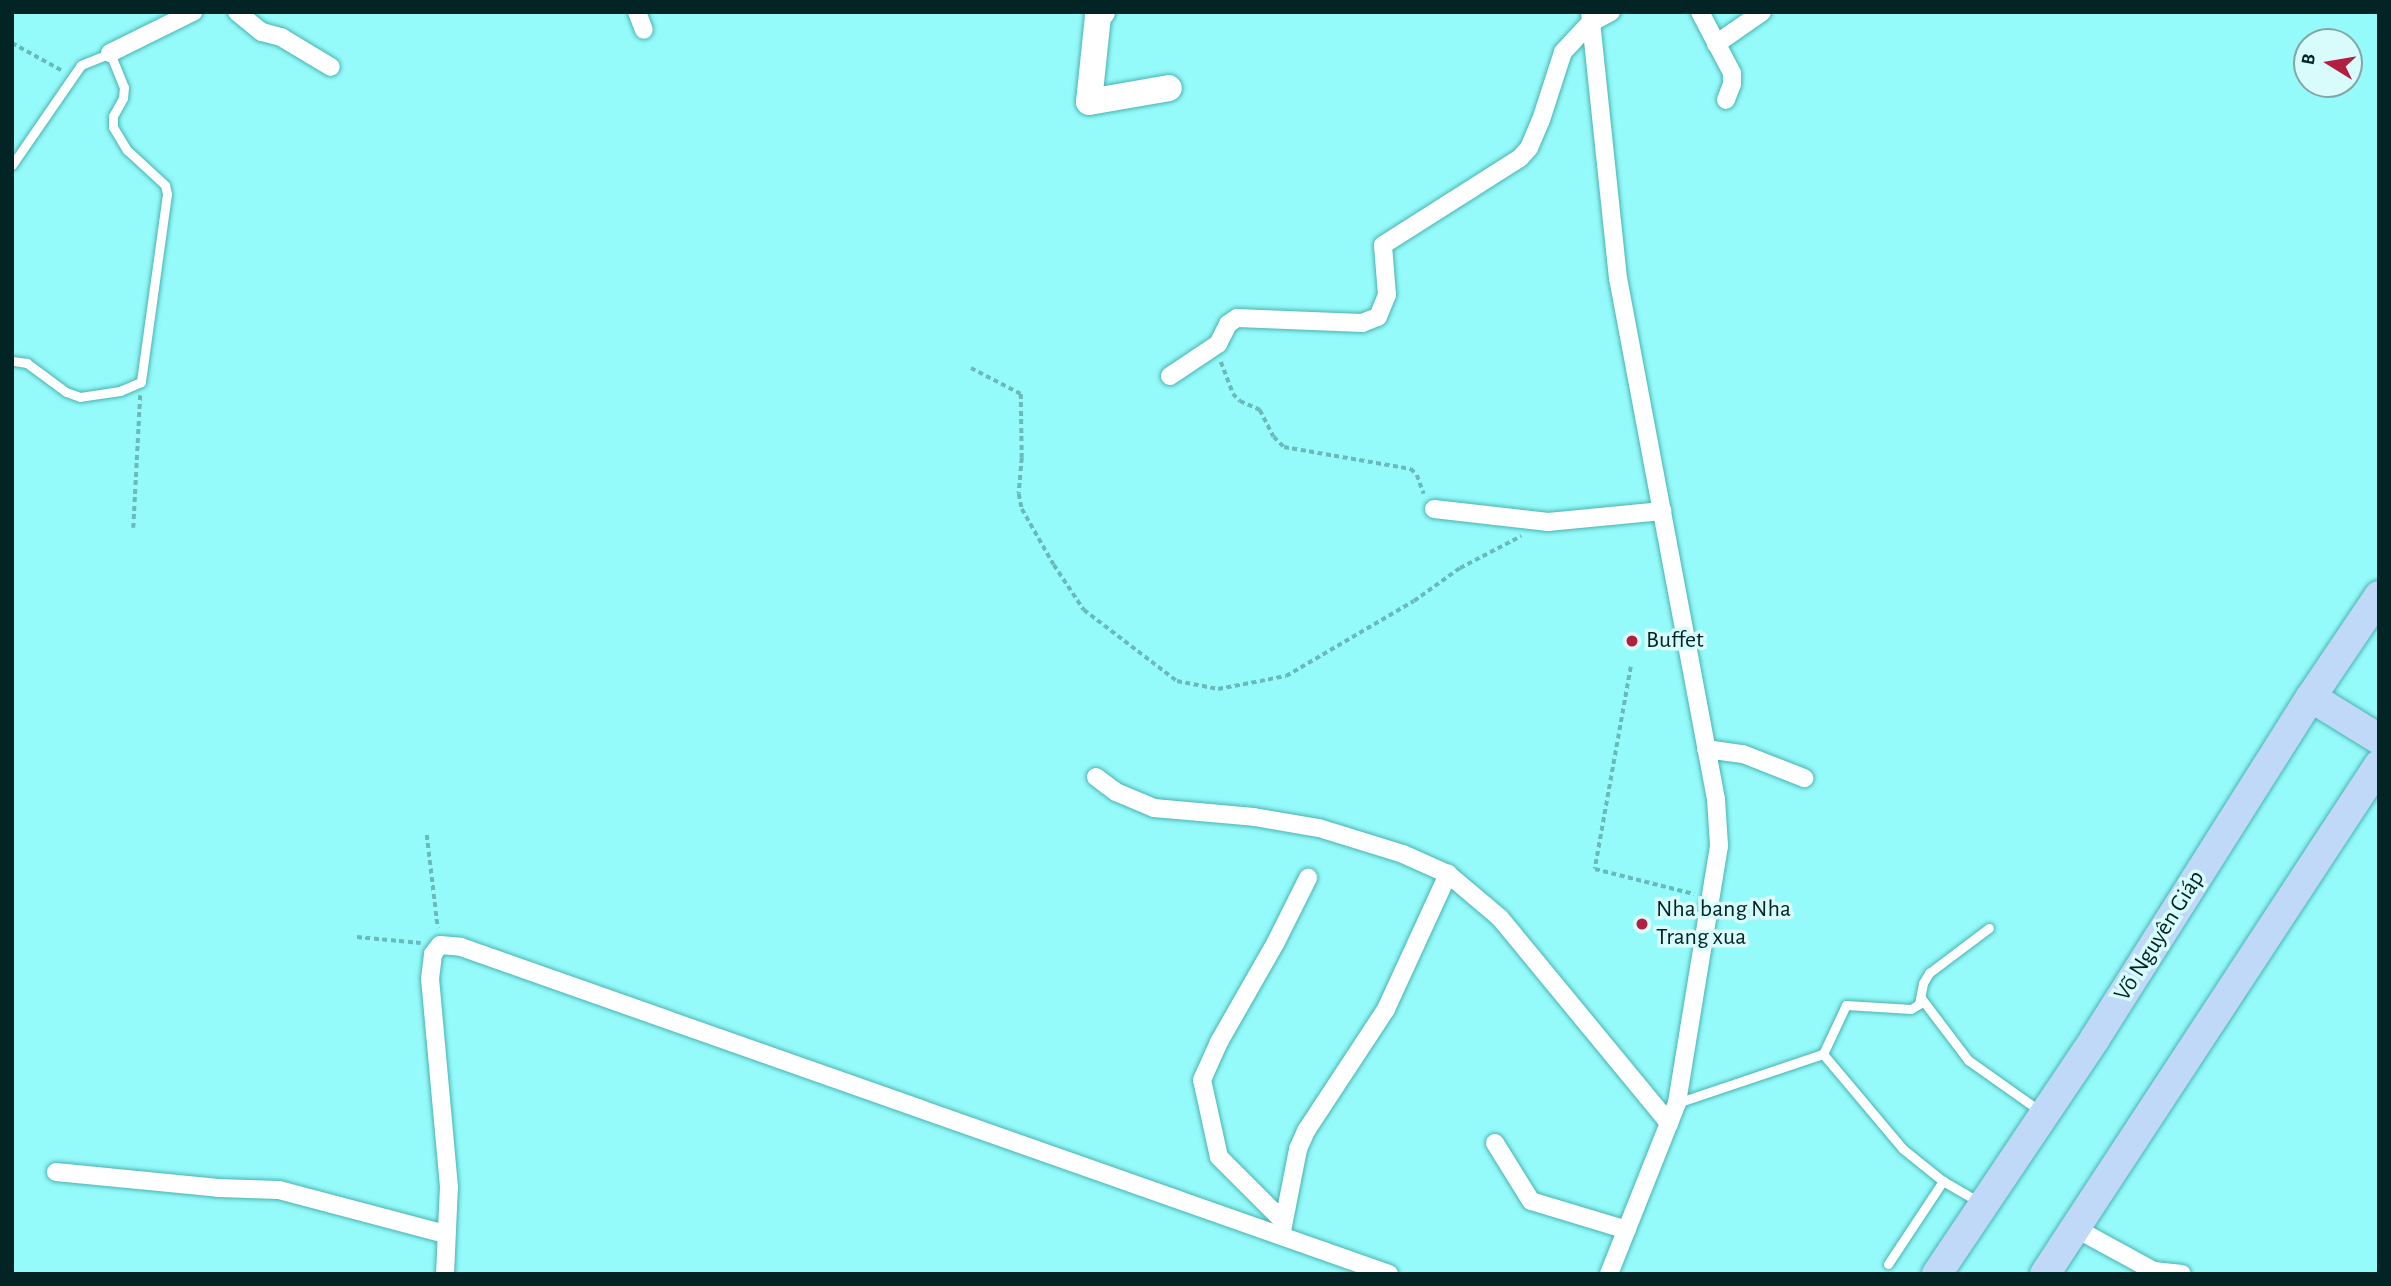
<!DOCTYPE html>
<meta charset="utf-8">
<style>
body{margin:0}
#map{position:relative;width:2391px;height:1286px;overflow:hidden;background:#95fbfa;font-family:"Alegreya Sans",sans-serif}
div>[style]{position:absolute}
.path>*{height:3.5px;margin-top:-1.75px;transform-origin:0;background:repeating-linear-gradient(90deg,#69bab9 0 5px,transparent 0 8.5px)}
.roads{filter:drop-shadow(0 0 2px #49b2b2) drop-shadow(0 0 2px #49b2b2)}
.lane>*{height:9px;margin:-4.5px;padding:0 4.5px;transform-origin:4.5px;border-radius:4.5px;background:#fff}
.street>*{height:18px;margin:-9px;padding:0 9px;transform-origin:9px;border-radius:9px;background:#fff}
.secondary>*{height:26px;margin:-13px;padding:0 13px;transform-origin:13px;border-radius:13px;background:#fff}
.primary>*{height:30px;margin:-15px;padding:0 15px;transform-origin:15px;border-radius:15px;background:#c1d9f8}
.dots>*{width:19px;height:19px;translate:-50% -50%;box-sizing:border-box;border:4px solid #d7fcfb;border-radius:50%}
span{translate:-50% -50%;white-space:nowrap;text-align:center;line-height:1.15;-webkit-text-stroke:7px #d7fcfb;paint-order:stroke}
.poi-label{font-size:24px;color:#022424}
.left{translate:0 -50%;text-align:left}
.street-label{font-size:24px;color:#022424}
.frame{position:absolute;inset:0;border:14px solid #022424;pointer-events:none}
.north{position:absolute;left:2293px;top:28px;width:70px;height:70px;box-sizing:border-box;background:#d7fcfb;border:2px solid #82a6a5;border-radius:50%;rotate:281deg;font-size:19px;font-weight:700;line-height:28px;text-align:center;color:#022424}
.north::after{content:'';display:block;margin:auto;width:24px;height:32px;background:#b21f41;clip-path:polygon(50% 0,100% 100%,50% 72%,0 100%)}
</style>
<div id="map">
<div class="path">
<div style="left:12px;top:43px;width:58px;rotate:28.8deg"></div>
<div style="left:1221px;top:362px;width:34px;rotate:69deg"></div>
<div style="left:1233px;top:394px;width:10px;rotate:45deg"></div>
<div style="left:1240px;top:401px;width:22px;rotate:24deg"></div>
<div style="left:1260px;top:410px;width:30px;rotate:63deg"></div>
<div style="left:1274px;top:437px;width:14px;rotate:45deg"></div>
<div style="left:1284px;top:447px;width:129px;rotate:9.8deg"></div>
<div style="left:1411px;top:469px;width:8px;rotate:45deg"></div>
<div style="left:1417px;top:475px;width:20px;rotate:70deg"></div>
<div style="left:971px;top:368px;width:56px;rotate:27.5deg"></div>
<div style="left:1021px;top:394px;width:64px;rotate:89.1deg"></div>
<div style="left:1022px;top:458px;width:36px;rotate:95deg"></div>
<div style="left:1019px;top:494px;width:15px;rotate:79deg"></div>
<div style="left:1022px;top:509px;width:64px;rotate:60.3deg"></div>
<div style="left:1054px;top:565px;width:54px;rotate:56.3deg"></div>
<div style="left:1084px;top:610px;width:117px;rotate:37.4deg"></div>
<div style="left:1177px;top:681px;width:42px;rotate:11deg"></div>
<div style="left:1218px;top:689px;width:69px;rotate:-10.8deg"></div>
<div style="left:1286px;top:676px;width:148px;rotate:-30.4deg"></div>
<div style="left:1414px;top:601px;width:57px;rotate:-35.7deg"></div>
<div style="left:1460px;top:568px;width:69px;rotate:-27.7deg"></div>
<div style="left:133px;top:528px;width:134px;rotate:-87deg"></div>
<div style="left:1631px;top:667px;width:205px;rotate:100.1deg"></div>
<div style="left:1595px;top:869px;width:102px;rotate:14.2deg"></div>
<div style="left:427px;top:835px;width:94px;rotate:83.3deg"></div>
<div style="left:357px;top:937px;width:64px;rotate:5.4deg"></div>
</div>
<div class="roads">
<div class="lane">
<div style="left:12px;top:165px;width:121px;rotate:-55.4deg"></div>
<div style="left:81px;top:65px;width:31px;rotate:-22deg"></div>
<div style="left:110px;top:53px;width:37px;rotate:68deg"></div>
<div style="left:124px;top:87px;width:11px;rotate:95deg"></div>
<div style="left:123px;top:98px;width:21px;rotate:119deg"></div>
<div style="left:113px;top:116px;width:11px;rotate:90deg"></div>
<div style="left:113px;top:127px;width:27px;rotate:59deg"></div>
<div style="left:127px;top:150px;width:52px;rotate:42.6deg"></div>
<div style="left:165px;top:185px;width:9px;rotate:77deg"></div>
<div style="left:167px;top:194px;width:190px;rotate:97.9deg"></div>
<div style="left:141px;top:382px;width:23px;rotate:157deg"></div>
<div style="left:120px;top:391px;width:40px;rotate:171.5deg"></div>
<div style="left:80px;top:397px;width:15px;rotate:-160deg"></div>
<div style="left:66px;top:392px;width:49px;rotate:-143.4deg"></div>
<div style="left:27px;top:363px;width:15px;rotate:-172deg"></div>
<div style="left:1921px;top:998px;width:78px;rotate:52.8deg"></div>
<div style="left:1968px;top:1060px;width:88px;rotate:35.3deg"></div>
<div style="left:1823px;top:1054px;width:54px;rotate:-64.9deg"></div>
<div style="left:1846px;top:1005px;width:65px;rotate:3.5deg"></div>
<div style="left:1911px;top:1009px;width:9px;rotate:-32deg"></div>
<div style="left:1919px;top:1004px;width:21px;rotate:-79deg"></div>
<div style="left:1923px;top:983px;width:12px;rotate:-59deg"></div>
<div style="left:1929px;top:973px;width:75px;rotate:-36.9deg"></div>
<div style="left:1677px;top:1103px;width:154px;rotate:-18.6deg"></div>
<div style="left:1823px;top:1054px;width:124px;rotate:49.9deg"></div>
<div style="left:1903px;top:1149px;width:51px;rotate:38.7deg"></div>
<div style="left:1943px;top:1181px;width:44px;rotate:30.1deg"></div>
<div style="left:1888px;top:1264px;width:100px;rotate:-56.5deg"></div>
</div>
<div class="street">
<div style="left:237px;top:12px;width:32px;rotate:39deg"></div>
<div style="left:262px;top:32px;width:20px;rotate:15deg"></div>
<div style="left:281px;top:37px;width:58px;rotate:31deg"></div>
<div style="left:637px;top:12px;width:19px;rotate:69deg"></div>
<div style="left:1590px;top:12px;width:267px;rotate:84deg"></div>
<div style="left:1618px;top:278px;width:530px;rotate:79.35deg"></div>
<div style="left:1716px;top:799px;width:47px;rotate:86.3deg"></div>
<div style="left:1719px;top:846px;width:260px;rotate:99.3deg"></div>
<div style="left:1677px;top:1103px;width:184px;rotate:111.7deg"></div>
<div style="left:1700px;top:12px;width:69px;rotate:62.3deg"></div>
<div style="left:1732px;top:73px;width:11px;rotate:90deg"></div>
<div style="left:1732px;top:84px;width:17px;rotate:111deg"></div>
<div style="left:1716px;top:44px;width:56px;rotate:-34.8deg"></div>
<div style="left:110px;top:53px;width:93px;rotate:-26.3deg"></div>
<div style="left:1170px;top:376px;width:58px;rotate:-33.7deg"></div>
<div style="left:1218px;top:344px;width:22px;rotate:-63deg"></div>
<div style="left:1228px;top:324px;width:11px;rotate:-34deg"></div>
<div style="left:1237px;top:318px;width:125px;rotate:2.3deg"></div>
<div style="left:1362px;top:323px;width:17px;rotate:-21deg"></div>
<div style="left:1378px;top:317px;width:24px;rotate:-68deg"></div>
<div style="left:1387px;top:295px;width:50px;rotate:-94.6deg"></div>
<div style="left:1383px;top:245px;width:162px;rotate:-32.4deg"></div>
<div style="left:1520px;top:158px;width:13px;rotate:-48deg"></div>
<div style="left:1529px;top:148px;width:30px;rotate:-67deg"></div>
<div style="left:1541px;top:120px;width:71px;rotate:-72.1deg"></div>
<div style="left:1563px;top:52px;width:40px;rotate:-47deg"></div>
<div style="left:1590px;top:23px;width:24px;rotate:-28deg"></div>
<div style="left:1434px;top:509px;width:115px;rotate:6.5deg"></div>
<div style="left:1548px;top:522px;width:115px;rotate:-5.5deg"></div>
<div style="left:1706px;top:749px;width:37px;rotate:8deg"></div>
<div style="left:1743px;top:754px;width:66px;rotate:21.5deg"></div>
<div style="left:1096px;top:777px;width:25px;rotate:37deg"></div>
<div style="left:1116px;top:792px;width:41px;rotate:22.8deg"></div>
<div style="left:1154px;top:808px;width:100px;rotate:5.1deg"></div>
<div style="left:1254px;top:817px;width:66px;rotate:9.6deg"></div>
<div style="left:1319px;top:828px;width:88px;rotate:17.2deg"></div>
<div style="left:1403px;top:854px;width:49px;rotate:24deg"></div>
<div style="left:1448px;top:874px;width:68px;rotate:40.2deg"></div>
<div style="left:1500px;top:918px;width:266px;rotate:50.5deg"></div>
<div style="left:1495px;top:1143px;width:68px;rotate:58.2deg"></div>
<div style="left:1531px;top:1201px;width:100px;rotate:16.8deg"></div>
<div style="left:56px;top:1172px;width:163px;rotate:5.6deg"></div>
<div style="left:218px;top:1188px;width:61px;rotate:1.9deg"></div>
<div style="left:279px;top:1190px;width:173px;rotate:14.8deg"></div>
<div style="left:1283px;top:1221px;width:91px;rotate:-135deg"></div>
<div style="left:1219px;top:1157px;width:79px;rotate:-102.4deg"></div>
<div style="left:1202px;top:1080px;width:42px;rotate:-65.9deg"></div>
<div style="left:1219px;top:1042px;width:115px;rotate:-60.3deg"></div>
<div style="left:1276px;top:942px;width:72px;rotate:-63.4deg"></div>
<div style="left:2075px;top:1228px;width:90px;rotate:28.6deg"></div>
<div style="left:2154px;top:1271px;width:3px;rotate:90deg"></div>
<div style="left:1281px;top:1236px;width:89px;rotate:-78.9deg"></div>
<div style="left:1298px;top:1149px;width:20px;rotate:-66deg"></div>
<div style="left:1306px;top:1131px;width:146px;rotate:-56.7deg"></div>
<div style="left:1386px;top:1009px;width:149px;rotate:-65.3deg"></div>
<div style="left:2154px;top:1271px;width:28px;rotate:6deg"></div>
<div style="left:445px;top:1274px;width:87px;rotate:-87.4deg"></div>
<div style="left:449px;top:1187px;width:209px;rotate:-95.2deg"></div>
<div style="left:430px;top:979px;width:25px;rotate:-83deg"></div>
<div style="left:433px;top:954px;width:11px;rotate:-52deg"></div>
<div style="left:440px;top:945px;width:21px;rotate:5deg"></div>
<div style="left:461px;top:947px;width:984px;rotate:19.41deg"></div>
</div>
<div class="secondary">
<div style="left:1102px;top:12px;width:6px;rotate:135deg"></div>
<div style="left:1098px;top:16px;width:86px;rotate:96deg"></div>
<div style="left:1089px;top:102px;width:81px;rotate:-9.9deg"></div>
</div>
<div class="primary">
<div style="left:2311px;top:697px;width:80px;rotate:31.7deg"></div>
<div style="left:1937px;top:1274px;width:282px;rotate:-56.1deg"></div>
<div style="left:2094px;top:1040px;width:406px;rotate:-57.7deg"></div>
<div style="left:2311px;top:697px;width:122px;rotate:-56deg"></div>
<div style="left:2045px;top:1274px;width:609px;rotate:-56.73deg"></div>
</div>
</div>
<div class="dots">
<div style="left:1632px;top:641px;background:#b21f41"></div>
<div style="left:1642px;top:924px;background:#b21f41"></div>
</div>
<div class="poi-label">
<span class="left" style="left:1646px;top:641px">Buffet</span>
<span class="left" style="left:1656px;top:924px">Nha bang Nha<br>Trang xua</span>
</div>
<div class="street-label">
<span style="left:2160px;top:936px;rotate:-58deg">Võ Nguyên Giáp</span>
</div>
<div class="frame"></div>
<div class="north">B</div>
</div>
